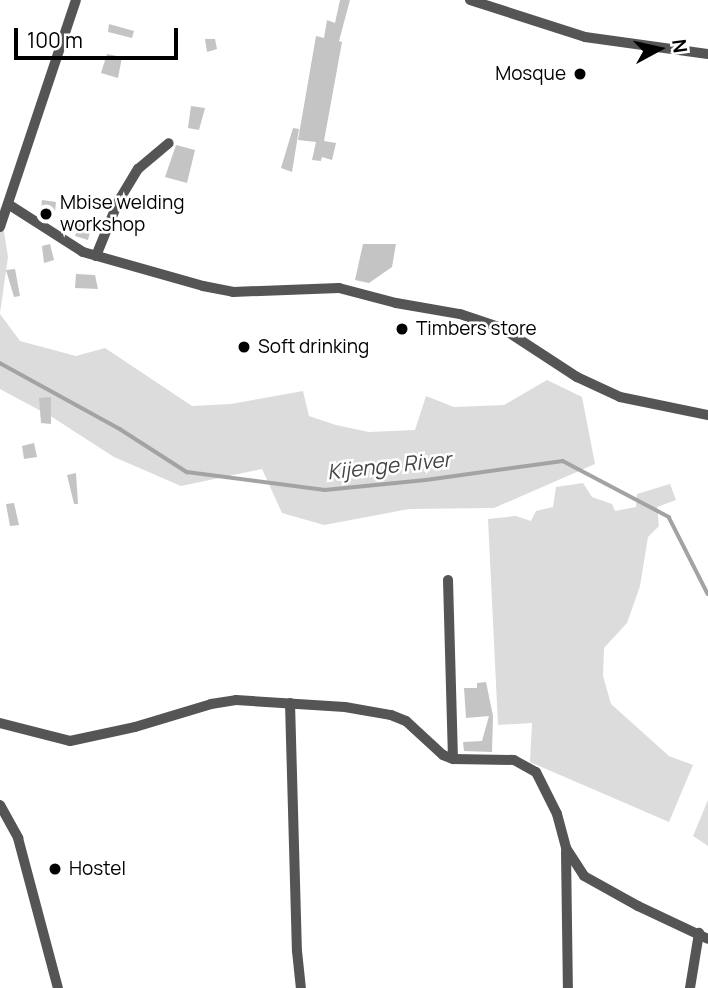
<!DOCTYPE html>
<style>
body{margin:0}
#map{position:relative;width:708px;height:988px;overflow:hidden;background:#fff;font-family:Manrope,sans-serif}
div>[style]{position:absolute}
.green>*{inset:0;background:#dcdcdc}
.stream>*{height:3.5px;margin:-1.75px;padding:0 1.75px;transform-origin:1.75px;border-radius:1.75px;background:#a3a3a3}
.building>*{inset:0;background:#c4c4c4}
.street>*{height:10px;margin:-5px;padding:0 5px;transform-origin:5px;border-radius:5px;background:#555}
.dots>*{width:19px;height:19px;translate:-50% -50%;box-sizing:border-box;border:4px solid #fff;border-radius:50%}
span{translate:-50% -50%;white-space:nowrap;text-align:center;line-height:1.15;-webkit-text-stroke:5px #fff;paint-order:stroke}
.poi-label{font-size:19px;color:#000}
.right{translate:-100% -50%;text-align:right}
.left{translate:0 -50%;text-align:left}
.water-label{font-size:21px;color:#444;font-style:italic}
.north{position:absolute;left:624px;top:14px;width:70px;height:70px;-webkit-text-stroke:5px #fff;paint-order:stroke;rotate:82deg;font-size:19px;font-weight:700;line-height:28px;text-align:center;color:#000}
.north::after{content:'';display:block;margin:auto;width:24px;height:32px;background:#000;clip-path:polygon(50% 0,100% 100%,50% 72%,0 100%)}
.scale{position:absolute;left:14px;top:28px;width:164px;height:32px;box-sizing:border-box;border:4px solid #000;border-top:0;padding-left:9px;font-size:21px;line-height:24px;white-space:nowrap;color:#000;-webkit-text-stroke:5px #fff;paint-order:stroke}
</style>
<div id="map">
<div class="green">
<div style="clip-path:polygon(0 206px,8px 257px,0 313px)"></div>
<div style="clip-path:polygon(0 314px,20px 341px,76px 356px,105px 348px,192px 406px,231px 404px,303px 391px,309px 416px,336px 425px,369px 432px,415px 430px,426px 396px,454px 407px,504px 405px,547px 380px,582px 397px,595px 464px,494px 508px,409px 509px,324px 525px,282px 513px,262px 469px,181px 486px,114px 457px,52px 417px,0 389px)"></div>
<div style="clip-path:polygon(583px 483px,592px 497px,612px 504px,615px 511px,636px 507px,637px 494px,670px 484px,676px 500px,657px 507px,659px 526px,648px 537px,640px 586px,627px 623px,604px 648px,603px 676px,611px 704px,669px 756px,693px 765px,669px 822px,530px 762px,532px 723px,498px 725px,488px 519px,516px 516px,531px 521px,536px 511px,553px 507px,556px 487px)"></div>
<div style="clip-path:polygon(708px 800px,708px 846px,693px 836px)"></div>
</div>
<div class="stream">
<div style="left:0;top:363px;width:137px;rotate:28.8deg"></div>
<div style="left:120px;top:429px;width:80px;rotate:32.7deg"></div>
<div style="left:187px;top:472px;width:139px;rotate:7.4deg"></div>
<div style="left:325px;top:490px;width:101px;rotate:-5.7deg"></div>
<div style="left:426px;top:480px;width:138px;rotate:-7.9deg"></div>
<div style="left:563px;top:461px;width:120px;rotate:27.8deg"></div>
<div style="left:669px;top:517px;width:86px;rotate:63.1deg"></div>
</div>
<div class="building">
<div style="clip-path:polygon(340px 0,350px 0,339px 41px,342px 42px,324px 141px,336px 143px,332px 160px,322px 157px,321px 161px,312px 160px,316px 142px,298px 140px,316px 36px,324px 38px,327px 20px,335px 23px)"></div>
<div style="clip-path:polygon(109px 24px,134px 31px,132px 38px,108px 32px)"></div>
<div style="clip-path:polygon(205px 39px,215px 39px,217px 49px,207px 52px)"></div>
<div style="clip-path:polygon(107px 54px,122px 57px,118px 78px,101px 73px)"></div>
<div style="clip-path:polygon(191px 106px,205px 108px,199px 130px,188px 128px)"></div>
<div style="clip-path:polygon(293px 128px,299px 129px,292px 172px,281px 168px)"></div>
<div style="clip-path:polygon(176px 145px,195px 150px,187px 183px,165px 177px)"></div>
<div style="clip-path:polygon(42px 200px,56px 202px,55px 211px,41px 209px)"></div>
<div style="clip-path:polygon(80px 222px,91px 228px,88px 240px,75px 236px)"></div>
<div style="clip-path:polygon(50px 244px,54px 260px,44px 263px,42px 246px)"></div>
<div style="clip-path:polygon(363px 244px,396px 244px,392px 267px,369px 283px,355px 280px)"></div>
<div style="clip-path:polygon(15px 269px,20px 296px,14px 297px,6px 270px)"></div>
<div style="clip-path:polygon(76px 274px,95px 275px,98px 289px,75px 288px)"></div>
<div style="clip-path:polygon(51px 397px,51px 424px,41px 423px,39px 398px)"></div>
<div style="clip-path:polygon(34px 443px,37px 457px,24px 459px,22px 446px)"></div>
<div style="clip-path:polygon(76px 473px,78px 504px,74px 504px,67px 475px)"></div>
<div style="clip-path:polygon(14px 503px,19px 525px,10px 526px,6px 504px)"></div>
<div style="clip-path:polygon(486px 682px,493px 716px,492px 752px,464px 751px,463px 742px,482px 741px,489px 716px,466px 718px,464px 688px,477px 688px,477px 683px)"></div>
</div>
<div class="street">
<div style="left:470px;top:0;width:121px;rotate:17.8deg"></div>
<div style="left:585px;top:37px;width:124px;rotate:7.9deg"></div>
<div style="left:8px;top:204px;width:89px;rotate:32.6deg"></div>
<div style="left:83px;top:252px;width:125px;rotate:15.8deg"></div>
<div style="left:203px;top:286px;width:31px;rotate:11deg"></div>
<div style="left:233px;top:292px;width:106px;rotate:-2.2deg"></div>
<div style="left:339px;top:288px;width:59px;rotate:14.7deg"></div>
<div style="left:396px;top:303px;width:65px;rotate:9.8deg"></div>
<div style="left:460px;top:314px;width:44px;rotate:18.4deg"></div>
<div style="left:502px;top:328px;width:90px;rotate:33.2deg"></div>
<div style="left:577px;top:377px;width:47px;rotate:24.9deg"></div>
<div style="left:620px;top:397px;width:90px;rotate:11.6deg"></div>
<div style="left:0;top:227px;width:239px;rotate:-71.5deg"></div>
<div style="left:96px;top:256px;width:58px;rotate:-67.8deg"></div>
<div style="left:118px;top:202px;width:39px;rotate:-59deg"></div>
<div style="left:138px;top:169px;width:40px;rotate:-40deg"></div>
<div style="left:448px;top:580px;width:179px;rotate:88.4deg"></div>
<div style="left:290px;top:703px;width:248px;rotate:88.4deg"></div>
<div style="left:297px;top:951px;width:37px;rotate:84deg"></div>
<div style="left:0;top:723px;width:72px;rotate:14.4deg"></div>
<div style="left:70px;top:741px;width:66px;rotate:-12.2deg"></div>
<div style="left:135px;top:727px;width:79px;rotate:-16.8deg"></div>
<div style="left:211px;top:704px;width:25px;rotate:-9deg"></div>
<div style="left:236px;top:700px;width:109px;rotate:3.7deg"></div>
<div style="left:345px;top:707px;width:47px;rotate:9.9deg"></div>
<div style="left:391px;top:715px;width:16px;rotate:22deg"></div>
<div style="left:406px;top:721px;width:50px;rotate:42.6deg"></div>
<div style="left:443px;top:755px;width:11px;rotate:22deg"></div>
<div style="left:453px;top:759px;width:61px;rotate:0.9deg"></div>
<div style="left:514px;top:760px;width:25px;rotate:29deg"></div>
<div style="left:536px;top:772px;width:47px;rotate:63.4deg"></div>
<div style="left:557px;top:814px;width:35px;rotate:75deg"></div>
<div style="left:566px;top:848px;width:33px;rotate:57deg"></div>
<div style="left:584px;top:876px;width:62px;rotate:29.1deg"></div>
<div style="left:638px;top:906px;width:77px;rotate:25.2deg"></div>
<div style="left:0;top:805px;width:38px;rotate:61deg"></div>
<div style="left:18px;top:838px;width:155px;rotate:75.1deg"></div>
<div style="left:566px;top:852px;width:136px;rotate:89.2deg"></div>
<div style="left:690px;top:988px;width:56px;rotate:-80.7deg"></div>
</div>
<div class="dots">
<div style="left:580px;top:74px;background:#000"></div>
<div style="left:46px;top:214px;background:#000"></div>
<div style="left:402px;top:329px;background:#000"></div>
<div style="left:244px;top:347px;background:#000"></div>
<div style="left:55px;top:869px;background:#000"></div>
</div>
<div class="poi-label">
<span class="right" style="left:566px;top:74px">Mosque</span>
<span class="left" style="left:60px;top:214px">Mbise welding<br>workshop</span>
<span class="left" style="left:416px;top:329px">Timbers store</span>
<span class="left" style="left:258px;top:347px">Soft drinking</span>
<span class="left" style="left:69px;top:869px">Hostel</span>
</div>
<div class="water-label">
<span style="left:389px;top:465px;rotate:-6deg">Kijenge River</span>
</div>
<div class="north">N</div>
<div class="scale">100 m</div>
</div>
